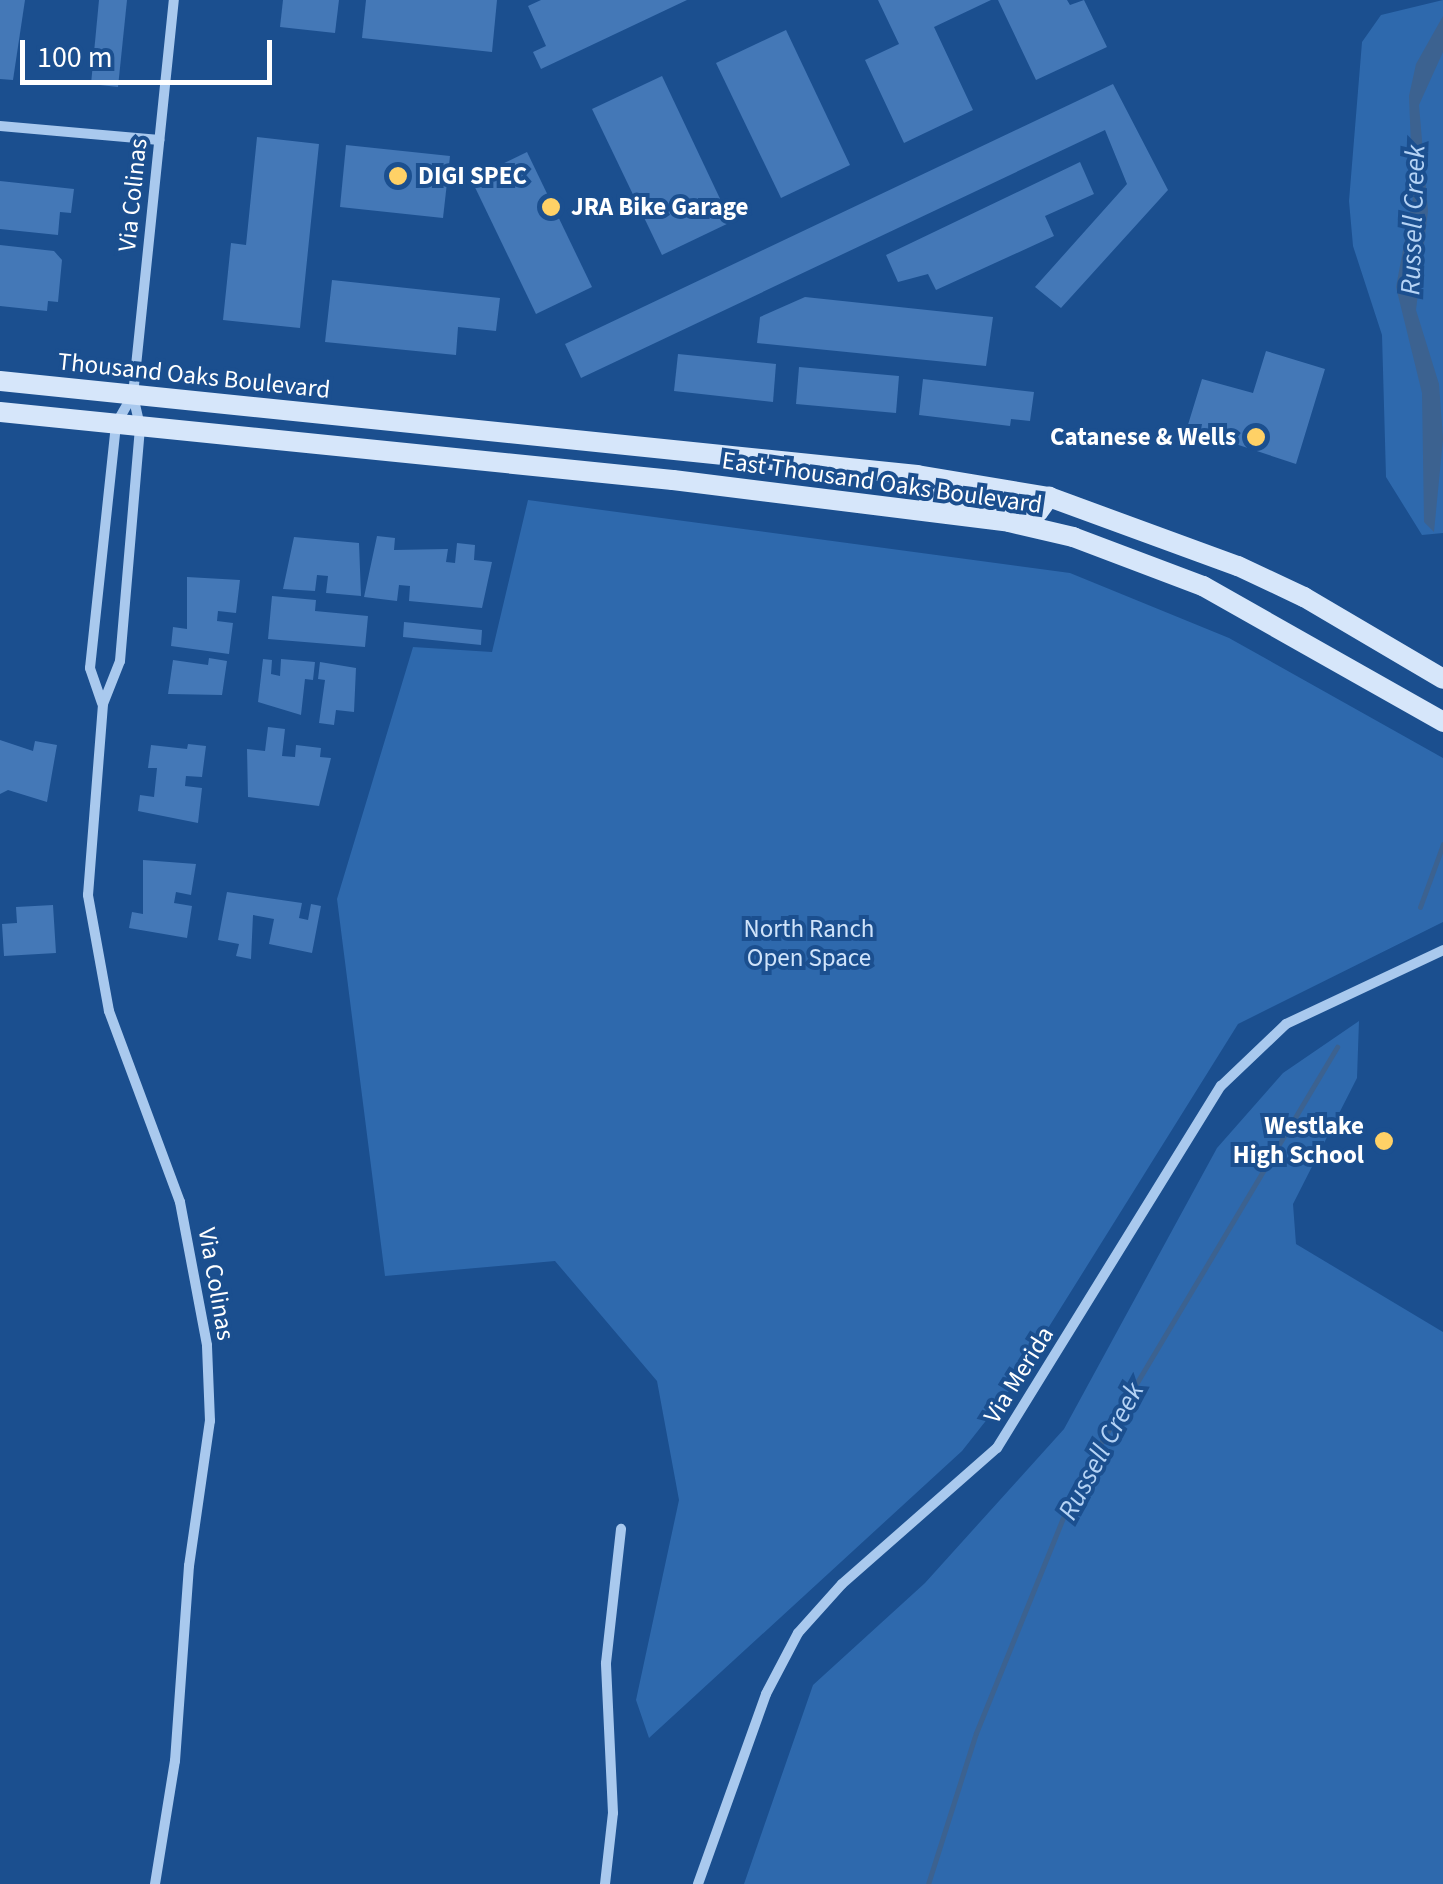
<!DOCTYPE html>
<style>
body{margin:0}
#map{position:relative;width:1443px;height:1884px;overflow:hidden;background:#1b4f8f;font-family:"Source Sans 3",sans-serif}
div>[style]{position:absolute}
.green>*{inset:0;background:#2e69ad}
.water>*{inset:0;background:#3c6290}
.stream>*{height:5px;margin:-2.5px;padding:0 2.5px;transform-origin:2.5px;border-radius:2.5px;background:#3c6290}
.building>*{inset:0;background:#4478b7}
.street>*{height:10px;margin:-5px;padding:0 5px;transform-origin:5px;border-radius:5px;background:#a9c9ee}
.secondary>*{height:20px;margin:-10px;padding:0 10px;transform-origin:10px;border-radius:10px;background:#d6e6fa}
.dots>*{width:28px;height:28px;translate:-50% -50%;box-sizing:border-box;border:5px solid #1b4f8f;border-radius:50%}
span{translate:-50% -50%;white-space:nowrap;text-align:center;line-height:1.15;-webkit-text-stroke:8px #1b4f8f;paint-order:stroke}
.poi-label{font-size:25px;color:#fff;font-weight:700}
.left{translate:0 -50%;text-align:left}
.right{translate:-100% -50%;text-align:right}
.street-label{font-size:25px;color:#fff}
.park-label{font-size:25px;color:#cfe3fa}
.water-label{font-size:28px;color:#b5d3f5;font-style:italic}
.scale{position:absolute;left:20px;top:40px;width:252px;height:45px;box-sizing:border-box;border:5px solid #fff;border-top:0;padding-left:12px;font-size:30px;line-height:35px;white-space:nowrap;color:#fff;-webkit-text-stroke:8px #1b4f8f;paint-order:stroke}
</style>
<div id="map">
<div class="green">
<div style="clip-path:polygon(1443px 0,1443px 533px,1422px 535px,1386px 477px,1382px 335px,1353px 246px,1349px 201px,1362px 42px,1381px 15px)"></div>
<div style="clip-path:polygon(528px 500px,1070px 573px,1229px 638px,1443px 758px,1443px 922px,1238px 1024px,1007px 1394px,962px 1451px,649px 1738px,636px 1700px,679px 1500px,657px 1381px,555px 1261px,385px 1276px,337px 899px,413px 647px,492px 652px)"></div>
<div style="clip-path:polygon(1359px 1021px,1357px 1078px,1293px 1204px,1296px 1244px,1443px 1332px,1443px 1884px,744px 1884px,813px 1685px,925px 1583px,1064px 1429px,1217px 1148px,1283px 1073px)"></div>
</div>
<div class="water">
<div style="clip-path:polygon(1443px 16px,1443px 52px,1419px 105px,1428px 211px,1416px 310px,1439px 384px,1443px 439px,1434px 532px,1424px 522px,1422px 393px,1396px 287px,1413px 197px,1409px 96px,1416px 64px)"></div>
</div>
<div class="stream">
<div style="left:1420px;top:907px;width:67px;rotate:-69.9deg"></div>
<div style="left:928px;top:1884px;width:158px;rotate:-72.4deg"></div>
<div style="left:976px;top:1733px;width:270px;rotate:-68deg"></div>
<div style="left:1077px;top:1483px;width:508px;rotate:-59.19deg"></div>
</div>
<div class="building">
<div style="clip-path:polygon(0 0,25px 0,13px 80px,0 79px)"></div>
<div style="clip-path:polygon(99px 0,127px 0,118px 87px,91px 84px)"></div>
<div style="clip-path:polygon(283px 0,339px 0,335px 33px,280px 27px)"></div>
<div style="clip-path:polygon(366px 0,497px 0,492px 52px,362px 38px)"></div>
<div style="clip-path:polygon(541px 0,687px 0,541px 69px,533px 52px,546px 46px,528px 6px)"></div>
<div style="clip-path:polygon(878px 0,991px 0,934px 27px,973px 110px,904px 143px,865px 60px,899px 44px)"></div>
<div style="clip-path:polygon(998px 0,1067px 0,1070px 5px,1084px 0,1107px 47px,1036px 80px)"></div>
<div style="clip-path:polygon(786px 30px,850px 165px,781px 198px,716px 63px)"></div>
<div style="clip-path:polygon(662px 76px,731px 222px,662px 255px,592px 109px)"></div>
<div style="clip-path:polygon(1113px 84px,1168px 190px,1061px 308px,1035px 287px,1127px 184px,1105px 130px,581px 378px,565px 344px)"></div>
<div style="clip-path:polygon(257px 137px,319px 144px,300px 328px,223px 320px,231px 243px,246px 245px)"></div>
<div style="clip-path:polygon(346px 145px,450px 156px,443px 218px,340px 207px)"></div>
<div style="clip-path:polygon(527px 152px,592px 287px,536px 314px,471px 179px)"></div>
<div style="clip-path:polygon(1080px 162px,1094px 194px,1045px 216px,1054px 236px,936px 290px,928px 274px,898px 282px,886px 255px)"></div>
<div style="clip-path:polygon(0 181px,74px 189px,71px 213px,60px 212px,58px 235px,0 229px)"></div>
<div style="clip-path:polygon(0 245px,54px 251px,62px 260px,58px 302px,48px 301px,47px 311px,0 306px)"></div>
<div style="clip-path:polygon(332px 280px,500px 298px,496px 331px,458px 327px,456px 355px,325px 342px)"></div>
<div style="clip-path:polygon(805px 297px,993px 317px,986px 366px,757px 343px,760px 317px)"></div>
<div style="clip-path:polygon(1266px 351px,1325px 369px,1296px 464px,1187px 428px,1202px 379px,1253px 393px)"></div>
<div style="clip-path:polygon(678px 354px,776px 364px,773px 402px,674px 391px)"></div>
<div style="clip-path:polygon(799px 367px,899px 376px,896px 413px,796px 404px)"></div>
<div style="clip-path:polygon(923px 379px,1034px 392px,1030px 421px,1011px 419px,1010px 426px,919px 415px)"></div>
<div style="clip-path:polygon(377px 536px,395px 538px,394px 550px,448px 549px,446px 562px,455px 563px,457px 543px,475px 545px,474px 560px,492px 562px,482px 608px,409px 601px,410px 586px,399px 585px,397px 601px,364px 597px)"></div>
<div style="clip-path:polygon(294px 537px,359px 543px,361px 596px,326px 593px,328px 576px,317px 575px,315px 591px,283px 589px)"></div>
<div style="clip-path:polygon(187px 577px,240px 580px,236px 613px,218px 611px,217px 621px,233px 623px,229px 654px,171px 646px,173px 627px,187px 629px)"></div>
<div style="clip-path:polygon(272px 596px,316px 600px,315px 611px,368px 616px,365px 647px,268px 639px)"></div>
<div style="clip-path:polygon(404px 622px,482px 630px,481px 645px,403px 637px)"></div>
<div style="clip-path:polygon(209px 658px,227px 661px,222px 695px,168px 694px,173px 660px,208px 665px)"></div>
<div style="clip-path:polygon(263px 659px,272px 660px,271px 674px,280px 676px,281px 659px,315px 662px,313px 680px,305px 679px,301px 715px,258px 702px)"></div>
<div style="clip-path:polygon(320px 662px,356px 668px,354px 712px,336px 710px,334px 725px,319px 723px,325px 680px,318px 679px)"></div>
<div style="clip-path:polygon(268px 727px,285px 729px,282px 756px,295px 757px,296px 745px,321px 748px,320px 757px,331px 758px,319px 806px,248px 797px,247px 749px,265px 751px)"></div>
<div style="clip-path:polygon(0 740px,33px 751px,35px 741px,57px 745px,47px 802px,8px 790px,0 794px)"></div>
<div style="clip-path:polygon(188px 744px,206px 746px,202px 777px,186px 776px,185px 786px,202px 788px,198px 823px,138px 811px,140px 795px,154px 797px,157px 768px,148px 768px,151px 745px,187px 749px)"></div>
<div style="clip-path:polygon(143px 860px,196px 864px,191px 895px,176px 892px,174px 903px,192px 906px,187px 938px,129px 928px,132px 912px,143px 914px)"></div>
<div style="clip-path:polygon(227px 892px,302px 903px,299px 918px,308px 920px,311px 904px,321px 906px,312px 953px,269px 944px,274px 919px,253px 915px,251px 959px,236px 956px,239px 944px,218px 940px)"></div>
<div style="clip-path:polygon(53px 905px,56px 953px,4px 956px,2px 924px,17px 923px,16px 907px)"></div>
</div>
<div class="street">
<div style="left:0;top:126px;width:160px;rotate:5deg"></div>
<div style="left:102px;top:703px;width:37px;rotate:-109deg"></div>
<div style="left:90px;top:668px;width:245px;rotate:-83.9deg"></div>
<div style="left:116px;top:424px;width:34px;rotate:-60deg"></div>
<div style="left:155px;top:1884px;width:125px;rotate:-80.8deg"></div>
<div style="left:175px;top:1761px;width:196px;rotate:-85.9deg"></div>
<div style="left:189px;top:1566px;width:147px;rotate:-81.8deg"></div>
<div style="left:210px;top:1421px;width:76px;rotate:-92.3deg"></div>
<div style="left:207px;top:1345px;width:146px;rotate:-100.7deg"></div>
<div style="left:180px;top:1202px;width:204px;rotate:-110.4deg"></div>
<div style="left:109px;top:1011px;width:118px;rotate:-100.3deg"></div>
<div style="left:88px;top:895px;width:192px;rotate:-85.5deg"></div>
<div style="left:103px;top:704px;width:46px;rotate:-68.4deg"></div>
<div style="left:120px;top:661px;width:236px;rotate:-85.1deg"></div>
<div style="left:140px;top:426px;width:32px;rotate:-103deg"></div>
<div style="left:133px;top:395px;width:397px;rotate:-84.1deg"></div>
<div style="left:605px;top:1884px;width:71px;rotate:-83.6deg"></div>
<div style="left:613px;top:1813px;width:150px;rotate:-92.7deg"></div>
<div style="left:606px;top:1663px;width:135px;rotate:-83.6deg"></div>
<div style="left:698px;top:1884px;width:202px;rotate:-70.3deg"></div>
<div style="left:766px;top:1694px;width:69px;rotate:-62.3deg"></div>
<div style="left:798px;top:1633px;width:66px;rotate:-48.1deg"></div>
<div style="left:842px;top:1584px;width:206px;rotate:-41.3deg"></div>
<div style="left:997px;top:1448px;width:426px;rotate:-58.3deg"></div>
<div style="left:1221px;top:1086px;width:90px;rotate:-43.6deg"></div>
<div style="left:1286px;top:1024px;width:174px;rotate:-25.2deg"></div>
</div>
<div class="secondary">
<div style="left:0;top:381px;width:922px;rotate:5.85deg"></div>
<div style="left:917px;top:475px;width:134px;rotate:9.5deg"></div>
<div style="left:1049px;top:497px;width:201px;rotate:20.1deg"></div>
<div style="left:1238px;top:566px;width:73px;rotate:25.2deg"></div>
<div style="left:1304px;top:597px;width:161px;rotate:30.5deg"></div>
<div style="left:0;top:412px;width:676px;rotate:5.77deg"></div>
<div style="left:673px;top:480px;width:339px;rotate:7.1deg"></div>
<div style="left:1009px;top:522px;width:66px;rotate:13.2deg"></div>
<div style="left:1073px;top:537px;width:139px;rotate:20.7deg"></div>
<div style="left:1203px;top:586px;width:276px;rotate:29.5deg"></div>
<div style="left:928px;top:496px;width:111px;rotate:8.3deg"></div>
<div style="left:1038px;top:512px;width:19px;rotate:-54deg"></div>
</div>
<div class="dots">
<div style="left:398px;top:176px;background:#ffd166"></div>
<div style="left:551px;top:207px;background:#ffd166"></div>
<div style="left:1256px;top:437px;background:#ffd166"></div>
<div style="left:1384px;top:1141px;background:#ffd166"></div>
</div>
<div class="poi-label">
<span class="left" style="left:418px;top:176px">DIGI SPEC</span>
<span class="left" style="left:571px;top:207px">JRA Bike Garage</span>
<span class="right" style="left:1236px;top:437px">Catanese &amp; Wells</span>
<span class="right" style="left:1364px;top:1141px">Westlake<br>High School</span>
</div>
<div class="street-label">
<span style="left:133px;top:195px;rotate:-84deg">Via Colinas</span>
<span style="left:194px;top:376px;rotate:6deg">Thousand Oaks Boulevard</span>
<span style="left:882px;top:483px;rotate:8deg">East Thousand Oaks Boulevard</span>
<span style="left:216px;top:1284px;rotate:80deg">Via Colinas</span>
<span style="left:1019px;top:1375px;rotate:-58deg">Via Merida</span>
</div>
<div class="park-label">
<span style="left:809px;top:944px">North Ranch<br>Open Space</span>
</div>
<div class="water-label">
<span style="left:1413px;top:220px;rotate:-88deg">Russell Creek</span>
<span style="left:1101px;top:1451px;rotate:-62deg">Russell Creek</span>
</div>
<div class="scale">100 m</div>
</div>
